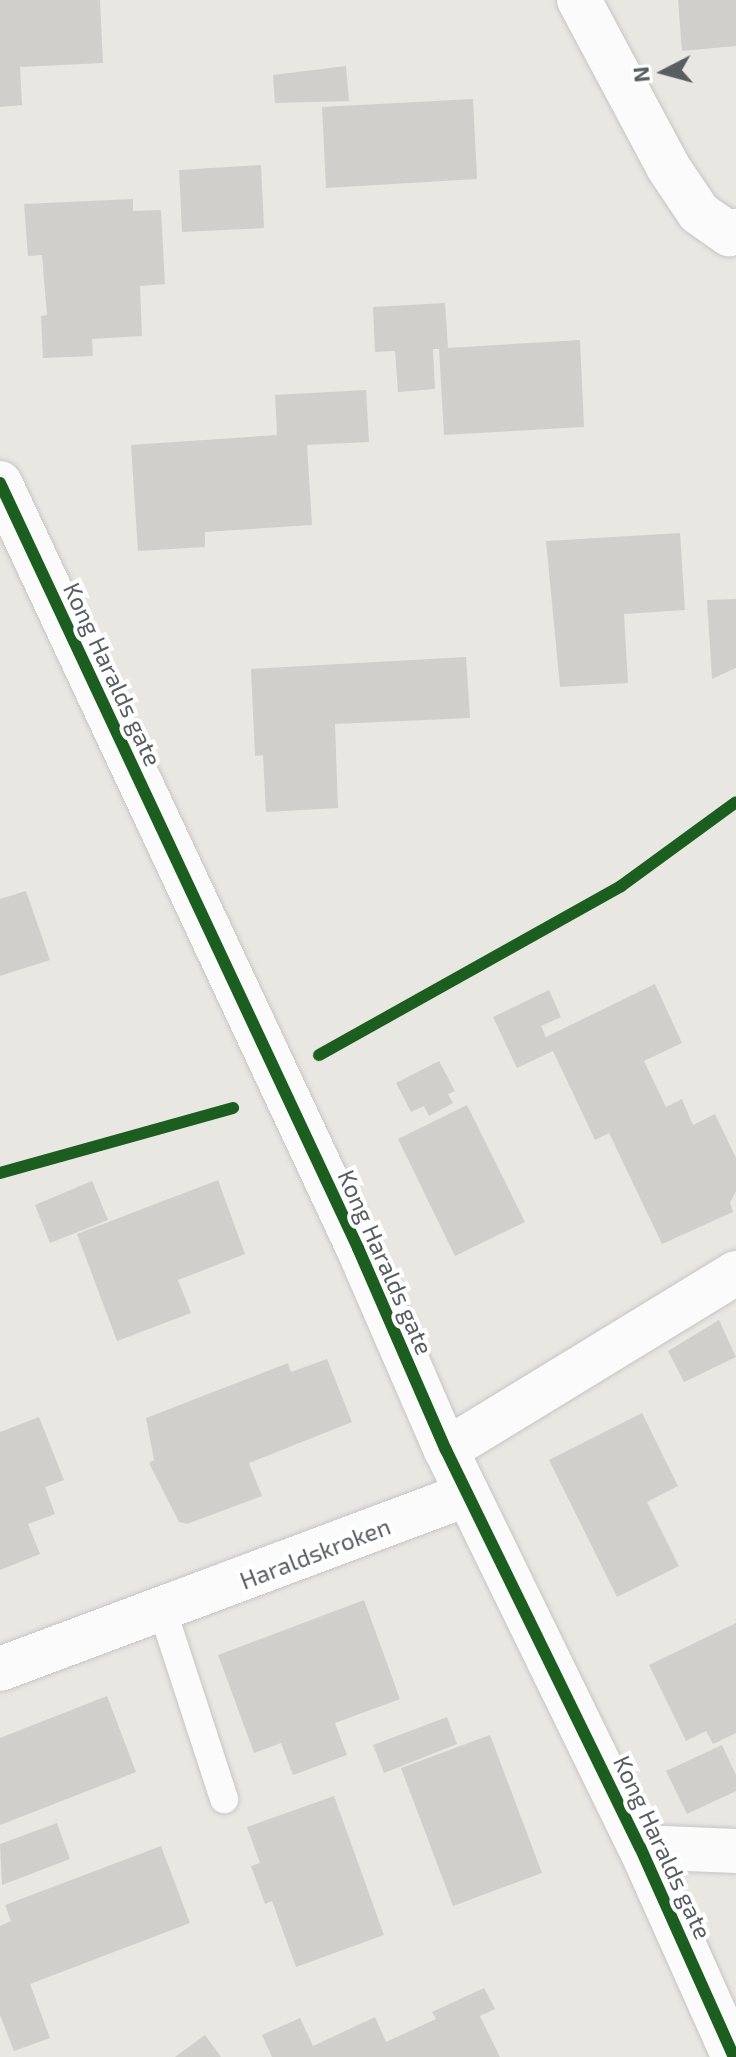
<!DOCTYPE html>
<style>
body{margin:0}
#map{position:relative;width:736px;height:2057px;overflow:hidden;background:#e9e7e2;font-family:"Exo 2",sans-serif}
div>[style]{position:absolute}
.building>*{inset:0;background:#d0cfcc}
.roads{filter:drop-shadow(0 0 2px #c5c5c5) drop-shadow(0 0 2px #c5c5c5)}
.service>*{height:28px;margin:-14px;padding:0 14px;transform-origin:14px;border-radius:14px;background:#fcfbfb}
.minor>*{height:44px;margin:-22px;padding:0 22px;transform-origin:22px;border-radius:22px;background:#fcfbfb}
.cycleway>*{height:12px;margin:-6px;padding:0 6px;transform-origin:6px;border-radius:6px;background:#1b5e20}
span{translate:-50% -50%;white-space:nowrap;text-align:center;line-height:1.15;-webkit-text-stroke:8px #fff;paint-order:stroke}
.street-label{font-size:24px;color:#585d61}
.north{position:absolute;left:624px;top:32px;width:80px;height:80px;-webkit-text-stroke:6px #fff;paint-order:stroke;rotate:264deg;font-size:22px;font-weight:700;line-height:32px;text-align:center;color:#585d61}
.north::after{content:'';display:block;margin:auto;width:28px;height:36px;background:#585d61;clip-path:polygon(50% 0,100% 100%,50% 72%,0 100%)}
</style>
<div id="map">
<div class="building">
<div style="clip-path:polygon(0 0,100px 0,103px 63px,20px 67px,22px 105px,0 107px)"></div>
<div style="clip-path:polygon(678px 0,736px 0,736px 46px,682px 51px)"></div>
<div style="clip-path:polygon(346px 66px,349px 101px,275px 103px,273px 75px)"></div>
<div style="clip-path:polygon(473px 99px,477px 179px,326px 188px,322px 107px)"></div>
<div style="clip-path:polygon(261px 165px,264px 228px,182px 232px,179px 170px)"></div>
<div style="clip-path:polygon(133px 199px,133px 211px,161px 210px,165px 284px,140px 286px,142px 336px,92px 339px,93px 356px,43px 358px,41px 316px,47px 315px,42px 255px,28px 256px,24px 204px)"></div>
<div style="clip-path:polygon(445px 303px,448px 348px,580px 340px,584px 427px,444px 435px,439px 349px,433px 349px,435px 389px,398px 392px,395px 351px,375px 352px,373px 307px)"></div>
<div style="clip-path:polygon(366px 390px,369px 442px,307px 445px,312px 525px,205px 532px,205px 547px,138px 551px,131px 445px,277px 435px,275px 395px)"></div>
<div style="clip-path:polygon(680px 533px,685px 610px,624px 614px,628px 683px,560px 687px,546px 541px)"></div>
<div style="clip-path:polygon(736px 599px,736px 668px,712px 679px,707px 600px)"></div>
<div style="clip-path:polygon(466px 657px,470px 718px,335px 724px,338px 808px,266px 812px,263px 755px,255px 756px,251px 669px)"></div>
<div style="clip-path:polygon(26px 891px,50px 960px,0 976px,0 899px)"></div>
<div style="clip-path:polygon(655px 984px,682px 1043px,644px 1061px,666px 1107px,682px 1099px,693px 1125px,715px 1114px,736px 1158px,736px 1191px,730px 1203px,733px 1212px,662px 1244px,609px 1133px,595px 1140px,553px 1051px,517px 1068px,493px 1017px,549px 990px,561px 1017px,541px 1026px,546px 1037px)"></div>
<div style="clip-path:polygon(439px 1061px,455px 1091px,448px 1094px,453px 1103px,429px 1116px,424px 1106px,411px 1112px,396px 1083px)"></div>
<div style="clip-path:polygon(467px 1105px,525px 1222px,455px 1256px,398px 1139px)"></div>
<div style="clip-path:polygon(218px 1180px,245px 1254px,178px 1280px,191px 1313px,117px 1341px,77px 1234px)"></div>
<div style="clip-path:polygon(92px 1181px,108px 1220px,50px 1243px,35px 1205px)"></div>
<div style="clip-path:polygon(719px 1320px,736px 1357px,684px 1382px,668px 1351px)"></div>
<div style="clip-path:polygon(327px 1359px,352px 1422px,249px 1463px,262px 1496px,187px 1524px,179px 1522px,149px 1463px,154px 1460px,146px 1418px,288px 1363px,291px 1372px)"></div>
<div style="clip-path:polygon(642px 1413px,678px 1486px,647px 1502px,679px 1566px,617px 1597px,549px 1460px)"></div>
<div style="clip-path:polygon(39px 1417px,64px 1480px,45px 1487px,55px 1514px,28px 1524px,40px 1554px,0 1570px,0 1432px)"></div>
<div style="clip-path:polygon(364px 1600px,400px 1699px,335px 1723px,347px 1755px,293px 1775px,281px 1743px,254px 1753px,218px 1655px)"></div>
<div style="clip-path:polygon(736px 1623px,736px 1733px,713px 1744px,706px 1731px,686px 1741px,649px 1665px)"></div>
<div style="clip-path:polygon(107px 1696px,136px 1772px,0 1825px,0 1738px)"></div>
<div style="clip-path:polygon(447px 1717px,457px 1744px,384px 1773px,373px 1745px)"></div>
<div style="clip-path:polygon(490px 1735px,542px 1873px,453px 1906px,401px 1768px)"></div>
<div style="clip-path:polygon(722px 1745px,736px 1775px,736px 1791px,687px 1814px,666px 1771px)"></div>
<div style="clip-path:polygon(334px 1796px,384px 1935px,296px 1967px,272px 1901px,265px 1904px,251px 1866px,260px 1863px,247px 1827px)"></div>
<div style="clip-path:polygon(57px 1823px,70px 1859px,2px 1885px,0 1844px)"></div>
<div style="clip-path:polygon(161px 1846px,190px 1923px,30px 1984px,50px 2038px,14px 2051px,0 2015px,0 1926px,11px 1921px,5px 1905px)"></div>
<div style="clip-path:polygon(484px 1988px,495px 2009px,480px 2016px,500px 2057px,272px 2057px,262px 2035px,300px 2018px,313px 2046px,375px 2017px,386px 2042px,436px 2019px,432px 2012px)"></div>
<div style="clip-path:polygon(205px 2035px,221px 2057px,175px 2057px)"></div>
</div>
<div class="roads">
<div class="service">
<div style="left:163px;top:1612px;width:197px;rotate:71.9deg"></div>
</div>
<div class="minor">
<div style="left:579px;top:0;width:189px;rotate:61.9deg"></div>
<div style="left:668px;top:167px;width:55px;rotate:56deg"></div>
<div style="left:699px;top:213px;width:37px;rotate:35deg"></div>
<div style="left:729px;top:234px;width:8px;rotate:-23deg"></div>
<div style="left:0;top:483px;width:845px;rotate:64.92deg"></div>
<div style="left:358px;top:1248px;width:220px;rotate:66.5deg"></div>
<div style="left:446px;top:1450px;width:442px;rotate:64deg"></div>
<div style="left:640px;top:1847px;width:230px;rotate:65.9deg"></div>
<div style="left:446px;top:1450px;width:340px;rotate:-31.4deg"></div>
<div style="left:0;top:1669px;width:499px;rotate:-20.5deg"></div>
<div style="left:640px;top:1847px;width:96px;rotate:2.4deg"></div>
</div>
</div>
<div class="cycleway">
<div style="left:0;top:483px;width:845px;rotate:64.92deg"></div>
<div style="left:358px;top:1248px;width:220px;rotate:66.5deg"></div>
<div style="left:446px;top:1450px;width:442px;rotate:64deg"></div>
<div style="left:640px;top:1847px;width:230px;rotate:65.9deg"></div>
<div style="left:319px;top:1055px;width:346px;rotate:-29.2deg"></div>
<div style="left:621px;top:886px;width:142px;rotate:-36.1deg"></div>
<div style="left:0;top:1173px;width:242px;rotate:-15.6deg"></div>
</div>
<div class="street-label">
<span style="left:113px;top:674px;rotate:65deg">Kong Haralds gate</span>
<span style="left:386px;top:1262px;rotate:66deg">Kong Haralds gate</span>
<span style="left:315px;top:1553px;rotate:-21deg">Haraldskroken</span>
<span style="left:663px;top:1847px;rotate:65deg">Kong Haralds gate</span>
</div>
<div class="north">N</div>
</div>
